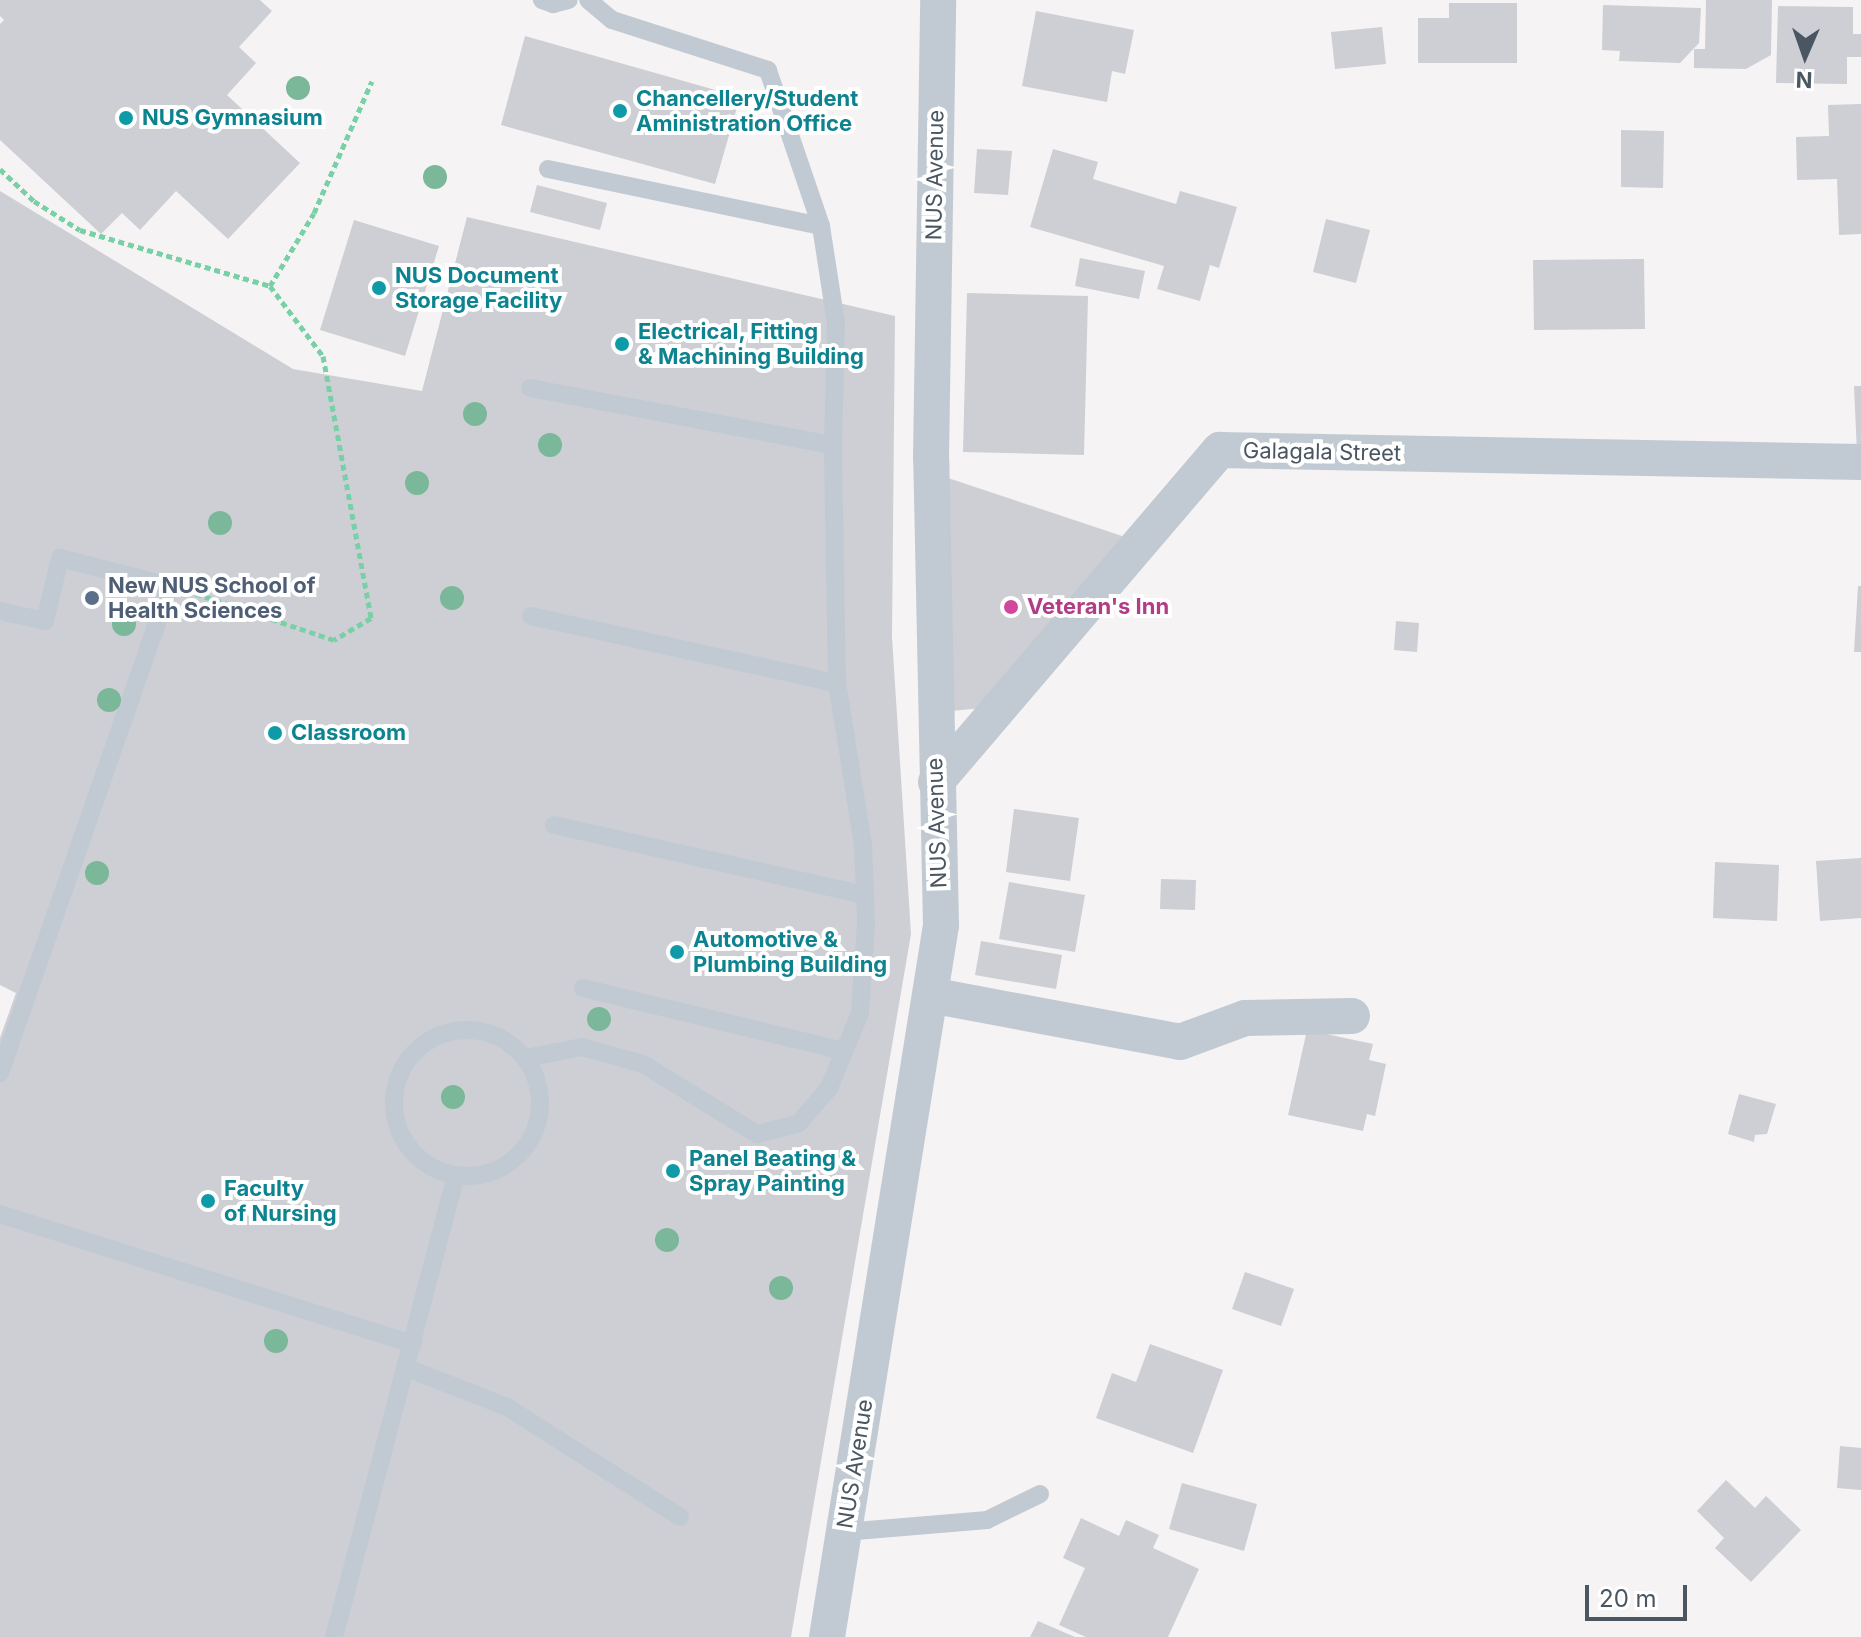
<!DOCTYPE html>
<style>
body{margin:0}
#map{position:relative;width:1861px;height:1637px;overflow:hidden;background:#f5f3f3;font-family:Inter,sans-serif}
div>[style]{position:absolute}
.building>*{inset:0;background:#cdcfd5}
.path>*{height:5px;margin-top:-2.5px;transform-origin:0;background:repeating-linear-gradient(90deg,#7ad0a6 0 6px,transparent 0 10px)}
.lane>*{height:18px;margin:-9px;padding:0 9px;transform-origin:9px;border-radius:9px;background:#c1cad2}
.lane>.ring{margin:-9px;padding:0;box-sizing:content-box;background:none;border:18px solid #c1cad2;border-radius:50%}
.street>*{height:36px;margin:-18px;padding:0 18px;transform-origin:18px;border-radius:18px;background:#c1cad2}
.trees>*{width:24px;height:24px;margin:-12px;border-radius:50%;background:#7bb799}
.dots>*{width:22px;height:22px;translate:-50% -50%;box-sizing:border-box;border:4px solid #fff;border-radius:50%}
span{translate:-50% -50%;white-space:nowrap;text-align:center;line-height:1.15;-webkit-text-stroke:8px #fff;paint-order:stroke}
.culture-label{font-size:22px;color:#0d838f;font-weight:700}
.left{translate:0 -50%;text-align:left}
.street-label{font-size:22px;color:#4a5661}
.service-label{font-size:22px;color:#4e5e75;font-weight:700}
.hotel-label{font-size:22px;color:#b23c85;font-weight:700}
.north{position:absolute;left:1765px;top:16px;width:80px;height:80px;-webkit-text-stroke:6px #fff;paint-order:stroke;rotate:182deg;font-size:22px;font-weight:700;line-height:32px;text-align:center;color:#4a5661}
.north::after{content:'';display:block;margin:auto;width:28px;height:36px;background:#4a5661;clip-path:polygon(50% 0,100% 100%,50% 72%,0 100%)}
.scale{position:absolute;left:1585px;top:1585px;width:102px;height:36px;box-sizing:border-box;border:4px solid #4a5661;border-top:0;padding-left:10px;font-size:24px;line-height:28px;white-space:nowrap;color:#4a5661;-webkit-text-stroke:6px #fff;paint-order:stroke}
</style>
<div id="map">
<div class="building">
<div style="clip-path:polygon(0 0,260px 0,272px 11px,239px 47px,256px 63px,227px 95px,300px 163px,228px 239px,176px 191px,140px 230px,122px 213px,101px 234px,0 140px,0 24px,4px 20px,0 16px)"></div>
<div style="clip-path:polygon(1706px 0,1772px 0,1771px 55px,1746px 69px,1694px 68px,1694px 49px,1705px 49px)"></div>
<div style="clip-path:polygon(1449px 3px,1517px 3px,1517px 63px,1418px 63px,1418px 18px,1449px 18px)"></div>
<div style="clip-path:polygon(1603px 5px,1701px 8px,1699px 43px,1680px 63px,1619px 61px,1620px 51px,1602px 50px)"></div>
<div style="clip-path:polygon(1778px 6px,1853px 7px,1853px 34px,1861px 34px,1861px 57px,1847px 57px,1847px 84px,1776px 83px)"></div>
<div style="clip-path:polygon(1036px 11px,1134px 30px,1125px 74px,1112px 71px,1107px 102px,1022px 86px)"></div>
<div style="clip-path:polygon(1382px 27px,1386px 64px,1335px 69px,1331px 32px)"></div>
<div style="clip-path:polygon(525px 36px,740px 97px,715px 184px,501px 125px)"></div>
<div style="clip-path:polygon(1861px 104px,1861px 234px,1839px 235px,1837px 179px,1797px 180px,1796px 137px,1829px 136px,1828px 105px)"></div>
<div style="clip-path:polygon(1621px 130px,1664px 131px,1663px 188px,1621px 187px)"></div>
<div style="clip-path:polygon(977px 149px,1012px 151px,1008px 195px,974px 193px)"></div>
<div style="clip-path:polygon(1053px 149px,1098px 162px,1093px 179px,1176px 204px,1180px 191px,1237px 207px,1219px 268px,1210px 265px,1200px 301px,1157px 289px,1164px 266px,1030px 227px)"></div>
<div style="clip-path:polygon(537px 185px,607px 203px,600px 230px,530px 212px)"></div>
<div style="clip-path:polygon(0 191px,293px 369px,422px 391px,467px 217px,895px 316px,892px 637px,911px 934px,791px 1637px,0 1637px,0 1038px,16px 993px,0 985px)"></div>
<div style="clip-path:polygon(1326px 219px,1370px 230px,1356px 283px,1313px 272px)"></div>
<div style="clip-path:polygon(354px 220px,439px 246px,405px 356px,320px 330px)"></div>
<div style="clip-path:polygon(1080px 258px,1145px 271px,1139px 299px,1075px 286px)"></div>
<div style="clip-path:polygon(1644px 259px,1645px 329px,1534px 330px,1533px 260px)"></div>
<div style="clip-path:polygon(967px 293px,1088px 296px,1084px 455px,963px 452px)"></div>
<div style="clip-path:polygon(1854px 386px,1861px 386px,1861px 453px,1857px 453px)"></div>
<div style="clip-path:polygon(939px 475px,1134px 540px,993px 707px,951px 711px)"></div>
<div style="clip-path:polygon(1858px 586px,1861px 586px,1861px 652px,1854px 652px)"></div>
<div style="clip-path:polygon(1396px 621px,1419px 623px,1417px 652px,1394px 650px)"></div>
<div style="clip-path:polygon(1014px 809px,1079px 818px,1070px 881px,1006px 872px)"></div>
<div style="clip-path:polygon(1861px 858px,1861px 918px,1820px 921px,1816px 861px)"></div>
<div style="clip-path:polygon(1715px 862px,1779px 865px,1777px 921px,1713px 918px)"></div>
<div style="clip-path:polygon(1161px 879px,1196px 880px,1195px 910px,1160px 909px)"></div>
<div style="clip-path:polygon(1009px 882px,1085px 895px,1075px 952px,999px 939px)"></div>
<div style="clip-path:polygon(981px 941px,1062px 955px,1056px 989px,975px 975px)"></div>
<div style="clip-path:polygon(1307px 1030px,1373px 1044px,1369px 1060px,1386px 1064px,1375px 1116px,1367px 1114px,1363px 1131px,1288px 1115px)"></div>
<div style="clip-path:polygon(1739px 1094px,1776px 1104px,1767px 1134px,1755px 1135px,1754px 1142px,1728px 1134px)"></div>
<div style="clip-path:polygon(1245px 1272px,1294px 1289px,1281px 1326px,1232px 1309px)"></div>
<div style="clip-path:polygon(1150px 1344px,1223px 1370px,1193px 1453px,1096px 1418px,1112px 1373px,1136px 1382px)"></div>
<div style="clip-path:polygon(1840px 1446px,1861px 1448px,1861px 1490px,1837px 1488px)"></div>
<div style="clip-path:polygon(1726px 1480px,1755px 1508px,1766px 1496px,1801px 1530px,1751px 1582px,1715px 1548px,1724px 1538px,1697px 1511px)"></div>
<div style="clip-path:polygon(1182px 1483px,1257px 1504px,1244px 1551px,1169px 1529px)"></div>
<div style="clip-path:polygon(1081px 1518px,1119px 1536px,1126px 1520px,1159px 1535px,1153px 1548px,1199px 1569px,1168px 1637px,1086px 1637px,1059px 1625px,1085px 1568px,1063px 1558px)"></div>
<div style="clip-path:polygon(1038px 1621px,1075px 1637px,1030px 1637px)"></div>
</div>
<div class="path">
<div style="left:0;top:169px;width:47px;rotate:43.3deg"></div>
<div style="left:34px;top:201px;width:54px;rotate:32.2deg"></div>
<div style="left:80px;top:230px;width:198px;rotate:16.4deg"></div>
<div style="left:270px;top:286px;width:88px;rotate:52.9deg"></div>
<div style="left:323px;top:356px;width:266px;rotate:79.6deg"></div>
<div style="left:371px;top:618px;width:43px;rotate:149.3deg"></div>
<div style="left:334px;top:640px;width:148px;rotate:-161.4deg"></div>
<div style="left:270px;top:286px;width:85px;rotate:-58.9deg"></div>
<div style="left:314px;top:213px;width:144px;rotate:-66.3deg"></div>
</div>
<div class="lane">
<div style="left:542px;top:0;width:12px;rotate:20deg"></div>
<div style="left:553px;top:4px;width:16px;rotate:-14deg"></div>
<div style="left:548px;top:169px;width:279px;rotate:11.8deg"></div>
<div style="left:530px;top:388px;width:308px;rotate:10.7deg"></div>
<div style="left:0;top:611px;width:46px;rotate:12.5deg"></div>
<div style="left:45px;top:621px;width:65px;rotate:-76.6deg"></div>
<div style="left:60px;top:558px;width:114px;rotate:14.3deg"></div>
<div style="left:170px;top:586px;width:516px;rotate:109.24deg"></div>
<div style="left:531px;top:616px;width:313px;rotate:12.4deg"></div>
<div style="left:554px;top:825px;width:319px;rotate:12.7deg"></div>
<div style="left:583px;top:988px;width:268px;rotate:13.6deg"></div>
<div class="ring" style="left:394px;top:1030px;width:128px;height:128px"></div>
<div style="left:526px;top:1058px;width:57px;rotate:-11.1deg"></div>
<div style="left:582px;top:1047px;width:63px;rotate:15.6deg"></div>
<div style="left:643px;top:1064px;width:134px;rotate:31.6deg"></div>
<div style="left:757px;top:1134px;width:42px;rotate:-13.7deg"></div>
<div style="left:798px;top:1124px;width:48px;rotate:-49.3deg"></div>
<div style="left:829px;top:1088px;width:81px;rotate:-67.5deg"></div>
<div style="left:860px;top:1013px;width:91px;rotate:-86.2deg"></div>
<div style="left:866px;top:922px;width:77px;rotate:-92.2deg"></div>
<div style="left:863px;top:845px;width:164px;rotate:-99.1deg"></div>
<div style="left:837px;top:683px;width:238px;rotate:-91deg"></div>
<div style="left:833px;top:445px;width:122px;rotate:-88.6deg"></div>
<div style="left:836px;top:323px;width:98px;rotate:-98.8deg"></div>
<div style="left:821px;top:226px;width:165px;rotate:-108.8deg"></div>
<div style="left:768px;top:70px;width:164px;rotate:-162.2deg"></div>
<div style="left:612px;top:20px;width:31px;rotate:-140deg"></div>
<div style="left:0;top:1214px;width:433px;rotate:17.5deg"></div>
<div style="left:407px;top:1368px;width:107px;rotate:21.3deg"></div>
<div style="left:507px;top:1407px;width:205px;rotate:32.4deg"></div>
<div style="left:844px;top:1532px;width:144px;rotate:-4.8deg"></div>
<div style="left:987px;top:1520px;width:59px;rotate:-26.1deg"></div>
<div style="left:334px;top:1637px;width:474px;rotate:-75.2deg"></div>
</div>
<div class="street">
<div style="left:936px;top:782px;width:437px;rotate:-49.5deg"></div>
<div style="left:1220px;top:450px;width:641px;rotate:1.07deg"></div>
<div style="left:930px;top:995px;width:254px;rotate:10.6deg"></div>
<div style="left:1180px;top:1042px;width:69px;rotate:-20.3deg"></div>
<div style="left:1245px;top:1018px;width:107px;rotate:-1.1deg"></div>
<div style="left:827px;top:1637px;width:721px;rotate:-80.9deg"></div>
<div style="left:941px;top:925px;width:466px;rotate:-91.2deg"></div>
<div style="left:931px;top:459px;width:459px;rotate:-89.1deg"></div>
</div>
<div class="trees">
<div style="left:298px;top:88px"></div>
<div style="left:435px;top:177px"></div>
<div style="left:475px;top:414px"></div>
<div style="left:550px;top:445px"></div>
<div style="left:417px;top:483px"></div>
<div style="left:220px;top:523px"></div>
<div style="left:452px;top:598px"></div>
<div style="left:124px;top:624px"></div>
<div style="left:109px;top:700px"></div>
<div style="left:97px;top:873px"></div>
<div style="left:599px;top:1019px"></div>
<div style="left:453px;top:1097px"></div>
<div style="left:667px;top:1240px"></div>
<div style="left:781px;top:1288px"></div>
<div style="left:276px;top:1341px"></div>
</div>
<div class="dots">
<div style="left:620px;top:111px;background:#0f9aa8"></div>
<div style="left:126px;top:118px;background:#0f9aa8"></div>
<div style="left:379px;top:288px;background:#0f9aa8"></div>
<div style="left:622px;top:344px;background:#0f9aa8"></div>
<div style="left:92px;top:598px;background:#5c6f8a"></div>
<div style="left:1011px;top:607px;background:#d1479c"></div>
<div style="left:275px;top:733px;background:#0f9aa8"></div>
<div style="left:677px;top:952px;background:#0f9aa8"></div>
<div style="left:673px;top:1171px;background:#0f9aa8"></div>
<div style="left:208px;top:1201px;background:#0f9aa8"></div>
</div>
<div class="culture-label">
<span class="left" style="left:636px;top:111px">Chancellery/Student<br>Aministration Office</span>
<span class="left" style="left:142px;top:118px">NUS Gymnasium</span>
<span class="left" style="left:395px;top:288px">NUS Document<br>Storage Facility</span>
<span class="left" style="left:638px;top:344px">Electrical, Fitting<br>&amp; Machining Building</span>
<span class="left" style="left:291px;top:733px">Classroom</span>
<span class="left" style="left:693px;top:952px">Automotive &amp;<br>Plumbing Building</span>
<span class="left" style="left:689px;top:1171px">Panel Beating &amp;<br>Spray Painting</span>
<span class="left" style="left:224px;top:1201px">Faculty<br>of Nursing</span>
</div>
<div class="street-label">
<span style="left:935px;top:175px;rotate:-89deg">NUS Avenue</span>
<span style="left:1322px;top:452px;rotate:1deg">Galagala Street</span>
<span style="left:937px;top:823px;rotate:-92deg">NUS Avenue</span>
<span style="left:855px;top:1464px;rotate:-81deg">NUS Avenue</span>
</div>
<div class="service-label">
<span class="left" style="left:108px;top:598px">New NUS School of<br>Health Sciences</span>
</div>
<div class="hotel-label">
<span class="left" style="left:1027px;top:607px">Veteran's Inn</span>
</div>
<div class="north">N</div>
<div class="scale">20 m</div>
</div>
